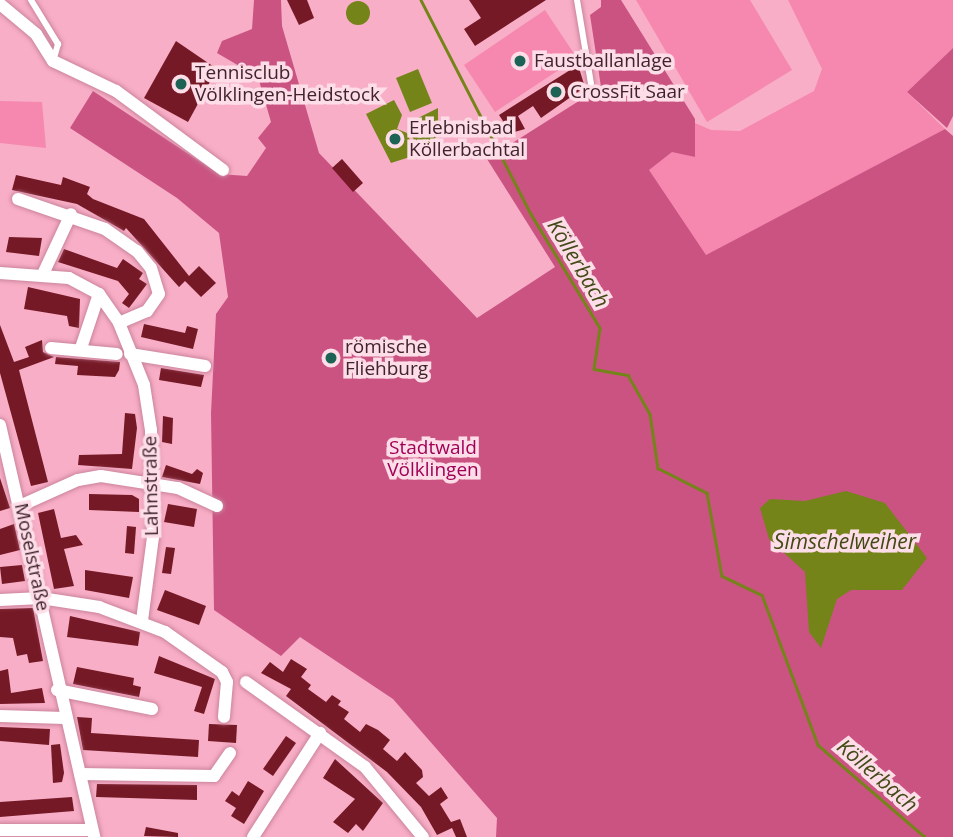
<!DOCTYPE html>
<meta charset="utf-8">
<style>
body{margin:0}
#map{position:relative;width:953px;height:837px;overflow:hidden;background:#f8aec6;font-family:"Open Sans",sans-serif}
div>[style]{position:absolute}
.green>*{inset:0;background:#f688af}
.forest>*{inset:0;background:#ca5382}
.water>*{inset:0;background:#748419}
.round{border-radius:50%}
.stream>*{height:2.5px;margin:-1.25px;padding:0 1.25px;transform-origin:1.25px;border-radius:1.25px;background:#748419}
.building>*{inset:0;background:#751926}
.roads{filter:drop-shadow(0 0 2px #cb849c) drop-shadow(0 0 2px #cb849c)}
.service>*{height:6px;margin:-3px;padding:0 3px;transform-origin:3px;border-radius:3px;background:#fff}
.minor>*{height:12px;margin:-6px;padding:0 6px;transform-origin:6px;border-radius:6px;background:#fff}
.dots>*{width:19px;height:19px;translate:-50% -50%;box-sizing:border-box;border:4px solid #fddde7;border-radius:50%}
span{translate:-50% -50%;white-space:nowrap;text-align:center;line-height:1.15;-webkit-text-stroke:7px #fddde7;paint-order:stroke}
.poi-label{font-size:19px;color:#40242d}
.left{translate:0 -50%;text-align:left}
.park-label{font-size:19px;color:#a00057}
.street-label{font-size:19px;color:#40242d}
.water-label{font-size:21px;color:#414915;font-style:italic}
</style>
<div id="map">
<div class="green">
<div style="clip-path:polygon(636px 0,750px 0,792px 70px,707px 122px)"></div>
<div style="clip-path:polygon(788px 0,953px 0,953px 48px,907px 92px,945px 129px,706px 256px,648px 170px,672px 151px,695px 157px,695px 123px,711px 130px,740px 131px,814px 91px,822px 69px)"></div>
<div style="clip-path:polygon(545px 10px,577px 58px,495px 112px,464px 65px)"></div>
<div style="clip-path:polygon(0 101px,42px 102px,46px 148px,0 143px)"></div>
</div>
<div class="forest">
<div style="clip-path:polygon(254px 0,281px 0,282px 26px,319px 153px,477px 318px,555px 267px,487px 159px,601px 87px,590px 15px,601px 7px,601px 0,621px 0,695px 119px,695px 157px,672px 152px,649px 170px,706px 255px,945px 129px,953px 136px,953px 837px,496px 837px,497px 818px,393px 699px,300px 637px,281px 656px,214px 610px,211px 413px,216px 314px,228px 297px,219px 233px,177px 198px,70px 128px,93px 91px,219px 174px,247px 176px,266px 148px,258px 138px,271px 122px,258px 77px,217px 53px,222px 41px,252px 29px)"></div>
<div style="clip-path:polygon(953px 48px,953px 116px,947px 128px,907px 92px)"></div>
</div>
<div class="water">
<div class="round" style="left:346px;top:1px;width:24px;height:24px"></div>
<div style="clip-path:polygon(418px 69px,432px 103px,410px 112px,396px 78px)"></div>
<div style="clip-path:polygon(394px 100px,402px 115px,397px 129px,407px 133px,416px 155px,391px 163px,366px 114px)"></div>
<div style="clip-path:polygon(438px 108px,438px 135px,421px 154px,410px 132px,414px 120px)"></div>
<div style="clip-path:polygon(846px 491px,885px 503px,927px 558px,902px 590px,851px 590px,837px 599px,821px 648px,809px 632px,805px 572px,769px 539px,760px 508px,770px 499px,805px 501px)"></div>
</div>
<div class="stream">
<div style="left:421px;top:0;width:241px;rotate:62.8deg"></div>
<div style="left:531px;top:214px;width:133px;rotate:58.8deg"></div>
<div style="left:600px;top:328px;width:41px;rotate:98.3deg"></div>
<div style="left:594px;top:369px;width:35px;rotate:10deg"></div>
<div style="left:628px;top:375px;width:45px;rotate:60.6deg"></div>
<div style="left:650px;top:414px;width:55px;rotate:81.6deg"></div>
<div style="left:658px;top:468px;width:55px;rotate:27deg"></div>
<div style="left:707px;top:493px;width:84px;rotate:79.8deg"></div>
<div style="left:722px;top:576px;width:44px;rotate:25.4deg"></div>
<div style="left:762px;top:595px;width:160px;rotate:69.5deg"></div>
<div style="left:818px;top:745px;width:141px;rotate:40.7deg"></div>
</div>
<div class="building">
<div style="clip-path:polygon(287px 0,307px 0,314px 18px,299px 25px)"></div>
<div style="clip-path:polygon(469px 0,546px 0,475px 46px,464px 29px,481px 18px)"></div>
<div style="clip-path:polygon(176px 41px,217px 69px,188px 122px,144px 98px)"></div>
<div style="clip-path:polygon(578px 65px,585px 87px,541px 118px,533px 106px,518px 116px,525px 129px,511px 133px,499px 115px)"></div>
<div style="clip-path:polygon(342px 159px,363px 183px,353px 192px,332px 168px)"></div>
<div style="clip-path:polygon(16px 175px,61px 185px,63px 177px,90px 187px,87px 194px,93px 199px,144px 219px,189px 276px,199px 266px,216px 283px,201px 297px,185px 281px,179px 287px,126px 228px,124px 231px,77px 204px,12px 190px)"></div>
<div style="clip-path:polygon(9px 237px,42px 238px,39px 256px,6px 252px)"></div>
<div style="clip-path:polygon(64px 249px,117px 268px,123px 259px,143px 273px,139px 279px,147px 284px,129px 308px,122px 303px,129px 294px,118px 281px,58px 262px)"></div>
<div style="clip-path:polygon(28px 287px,80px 299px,79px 328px,69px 326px,67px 316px,24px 309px)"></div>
<div style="clip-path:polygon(144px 324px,185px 333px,187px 326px,198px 329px,193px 349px,141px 337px)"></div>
<div style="clip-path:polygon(0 325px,14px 362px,29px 357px,25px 347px,42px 340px,43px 352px,54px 357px,19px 370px,48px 482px,31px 486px,0 373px)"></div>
<div style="clip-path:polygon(56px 357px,120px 362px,119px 370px,115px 377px,77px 375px,78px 366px,55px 364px)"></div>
<div style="clip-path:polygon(161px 368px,204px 375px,201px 387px,159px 380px)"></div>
<div style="clip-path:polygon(125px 413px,135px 414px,137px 428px,132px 469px,78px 465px,79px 455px,122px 454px)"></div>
<div style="clip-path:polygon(163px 416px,173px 418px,172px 444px,162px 442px)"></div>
<div style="clip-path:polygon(166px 465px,192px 474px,197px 469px,203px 473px,200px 484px,162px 477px)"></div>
<div style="clip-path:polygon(0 478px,10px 508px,0 511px)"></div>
<div style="clip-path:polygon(89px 494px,132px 495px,139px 499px,139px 512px,89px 510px)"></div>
<div style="clip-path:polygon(168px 504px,197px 509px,194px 527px,164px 522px)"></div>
<div style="clip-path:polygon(54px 509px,61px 538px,76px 535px,83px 545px,64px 549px,74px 586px,54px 589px,38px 513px)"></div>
<div style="clip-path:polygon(14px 524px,20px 550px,0 555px,0 529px)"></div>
<div style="clip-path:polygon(127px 526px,136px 527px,134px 554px,125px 553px)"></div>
<div style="clip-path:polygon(166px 547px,175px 548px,171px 574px,162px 573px)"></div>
<div style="clip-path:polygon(22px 565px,25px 581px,2px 584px,0 567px)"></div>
<div style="clip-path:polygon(85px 570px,133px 577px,129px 598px,85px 590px)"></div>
<div style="clip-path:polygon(165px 590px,206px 606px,199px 625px,157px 610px)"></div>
<div style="clip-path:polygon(33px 608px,43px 661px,29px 663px,27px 654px,17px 656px,13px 638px,0 637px,0 609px)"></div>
<div style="clip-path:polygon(70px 616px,140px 632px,138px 646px,67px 637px)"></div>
<div style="clip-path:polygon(159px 656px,215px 679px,204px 714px,194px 711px,202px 687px,154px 673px)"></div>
<div style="clip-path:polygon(291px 659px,307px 669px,301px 677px,311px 685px,308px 689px,326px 702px,332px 695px,341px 701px,338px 705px,349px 712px,344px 719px,360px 732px,366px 724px,378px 730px,390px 740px,383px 749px,397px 761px,405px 752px,422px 770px,423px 777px,416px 783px,429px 796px,441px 787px,448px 798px,440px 804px,451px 822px,460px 819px,467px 837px,456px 837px,452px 828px,437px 835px,421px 807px,387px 772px,286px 696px,291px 689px,261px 673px,270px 662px,283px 672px)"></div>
<div style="clip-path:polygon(77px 667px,134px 678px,133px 685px,141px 687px,139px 697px,73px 684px)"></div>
<div style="clip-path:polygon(8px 669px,11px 693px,42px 688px,45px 703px,0 704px,0 671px)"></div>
<div style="clip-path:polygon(77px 717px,92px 718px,91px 733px,199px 740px,198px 757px,83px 750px)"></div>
<div style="clip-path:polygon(209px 724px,237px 725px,236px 743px,208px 741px)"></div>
<div style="clip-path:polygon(0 727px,50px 729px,49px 745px,0 741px)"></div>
<div style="clip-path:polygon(286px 736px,296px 743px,273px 776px,263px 769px)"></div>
<div style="clip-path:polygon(60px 744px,64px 773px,62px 782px,53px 783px,51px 745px)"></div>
<div style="clip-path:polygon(335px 759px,383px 803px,363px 831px,356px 824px,348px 833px,333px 822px,355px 799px,323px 778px)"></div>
<div style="clip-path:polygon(248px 781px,264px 791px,244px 824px,231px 816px,236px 808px,225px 801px,232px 791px,239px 796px)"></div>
<div style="clip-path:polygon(97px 784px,197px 785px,197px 800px,96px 797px)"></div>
<div style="clip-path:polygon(72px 797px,74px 811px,0 817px,0 802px)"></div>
<div style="clip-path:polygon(146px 827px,178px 833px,178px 837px,144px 836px)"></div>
</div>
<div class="roads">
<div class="service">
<div style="left:31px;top:0;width:52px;rotate:58.5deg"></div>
<div style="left:58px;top:44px;width:18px;rotate:106deg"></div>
<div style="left:577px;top:0;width:85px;rotate:80.5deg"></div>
</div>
<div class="minor">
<div style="left:0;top:4px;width:47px;rotate:39.8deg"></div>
<div style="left:36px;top:34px;width:32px;rotate:58deg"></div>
<div style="left:53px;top:61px;width:70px;rotate:25.5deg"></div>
<div style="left:116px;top:91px;width:133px;rotate:36.4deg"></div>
<div style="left:18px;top:199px;width:92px;rotate:19deg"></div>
<div style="left:105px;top:229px;width:39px;rotate:35deg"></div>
<div style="left:137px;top:251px;width:22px;rotate:51deg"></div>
<div style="left:151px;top:268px;width:27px;rotate:73deg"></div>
<div style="left:159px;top:294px;width:21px;rotate:125deg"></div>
<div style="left:147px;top:311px;width:30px;rotate:157deg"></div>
<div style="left:0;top:273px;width:69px;rotate:4.1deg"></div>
<div style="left:69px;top:278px;width:34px;rotate:28deg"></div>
<div style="left:99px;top:294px;width:35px;rotate:55deg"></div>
<div style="left:119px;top:323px;width:67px;rotate:68deg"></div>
<div style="left:144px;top:385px;width:46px;rotate:81.2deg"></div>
<div style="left:151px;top:430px;width:107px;rotate:88.9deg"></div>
<div style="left:153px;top:537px;width:85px;rotate:97.5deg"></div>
<div style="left:43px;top:274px;width:66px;rotate:-65deg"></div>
<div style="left:51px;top:348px;width:66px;rotate:5.2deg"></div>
<div style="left:81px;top:348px;width:57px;rotate:-71.6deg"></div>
<div style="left:130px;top:354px;width:76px;rotate:9.1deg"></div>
<div style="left:0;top:425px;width:423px;rotate:77.1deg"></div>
<div style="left:22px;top:505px;width:61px;rotate:-24.1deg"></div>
<div style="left:78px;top:480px;width:23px;rotate:-10deg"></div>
<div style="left:101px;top:476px;width:78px;rotate:8.9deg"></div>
<div style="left:178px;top:488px;width:43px;rotate:24.8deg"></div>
<div style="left:0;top:600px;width:41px;rotate:-2.8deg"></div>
<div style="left:41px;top:598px;width:59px;rotate:8.8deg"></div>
<div style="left:99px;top:607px;width:71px;rotate:20.7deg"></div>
<div style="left:165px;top:632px;width:70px;rotate:35.1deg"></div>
<div style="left:222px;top:672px;width:11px;rotate:63deg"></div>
<div style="left:227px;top:682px;width:35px;rotate:95deg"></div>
<div style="left:246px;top:682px;width:146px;rotate:35.5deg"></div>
<div style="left:365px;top:767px;width:91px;rotate:50.4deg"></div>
<div style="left:57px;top:690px;width:97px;rotate:11.3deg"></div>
<div style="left:0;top:716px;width:64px;rotate:1.8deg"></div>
<div style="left:80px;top:774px;width:134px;rotate:0.9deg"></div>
<div style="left:214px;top:776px;width:28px;rotate:-55deg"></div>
<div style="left:0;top:830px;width:91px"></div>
<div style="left:253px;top:837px;width:124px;rotate:-57.2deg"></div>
</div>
</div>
<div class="dots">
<div style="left:520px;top:61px;background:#1c6255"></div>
<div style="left:181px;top:84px;background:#1c6255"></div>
<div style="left:556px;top:92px;background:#1c6255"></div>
<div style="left:395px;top:139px;background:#1c6255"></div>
<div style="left:331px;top:358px;background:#1c6255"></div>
</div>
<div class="poi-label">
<span class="left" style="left:534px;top:61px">Faustballanlage</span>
<span class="left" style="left:195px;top:84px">Tennisclub<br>Völklingen-Heidstock</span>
<span class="left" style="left:570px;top:92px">CrossFit Saar</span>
<span class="left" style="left:409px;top:139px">Erlebnisbad<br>Köllerbachtal</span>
<span class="left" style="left:345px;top:358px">römische<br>Fliehburg</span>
</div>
<div class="park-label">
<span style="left:433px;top:459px">Stadtwald<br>Völklingen</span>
</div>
<div class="street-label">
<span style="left:151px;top:486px;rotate:-91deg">Lahnstraße</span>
<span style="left:32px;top:557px;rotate:78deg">Moselstraße</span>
</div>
<div class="water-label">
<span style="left:579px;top:263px;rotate:59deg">Köllerbach</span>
<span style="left:845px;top:541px">Simschelweiher</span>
<span style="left:878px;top:775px;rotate:41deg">Köllerbach</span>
</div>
</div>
